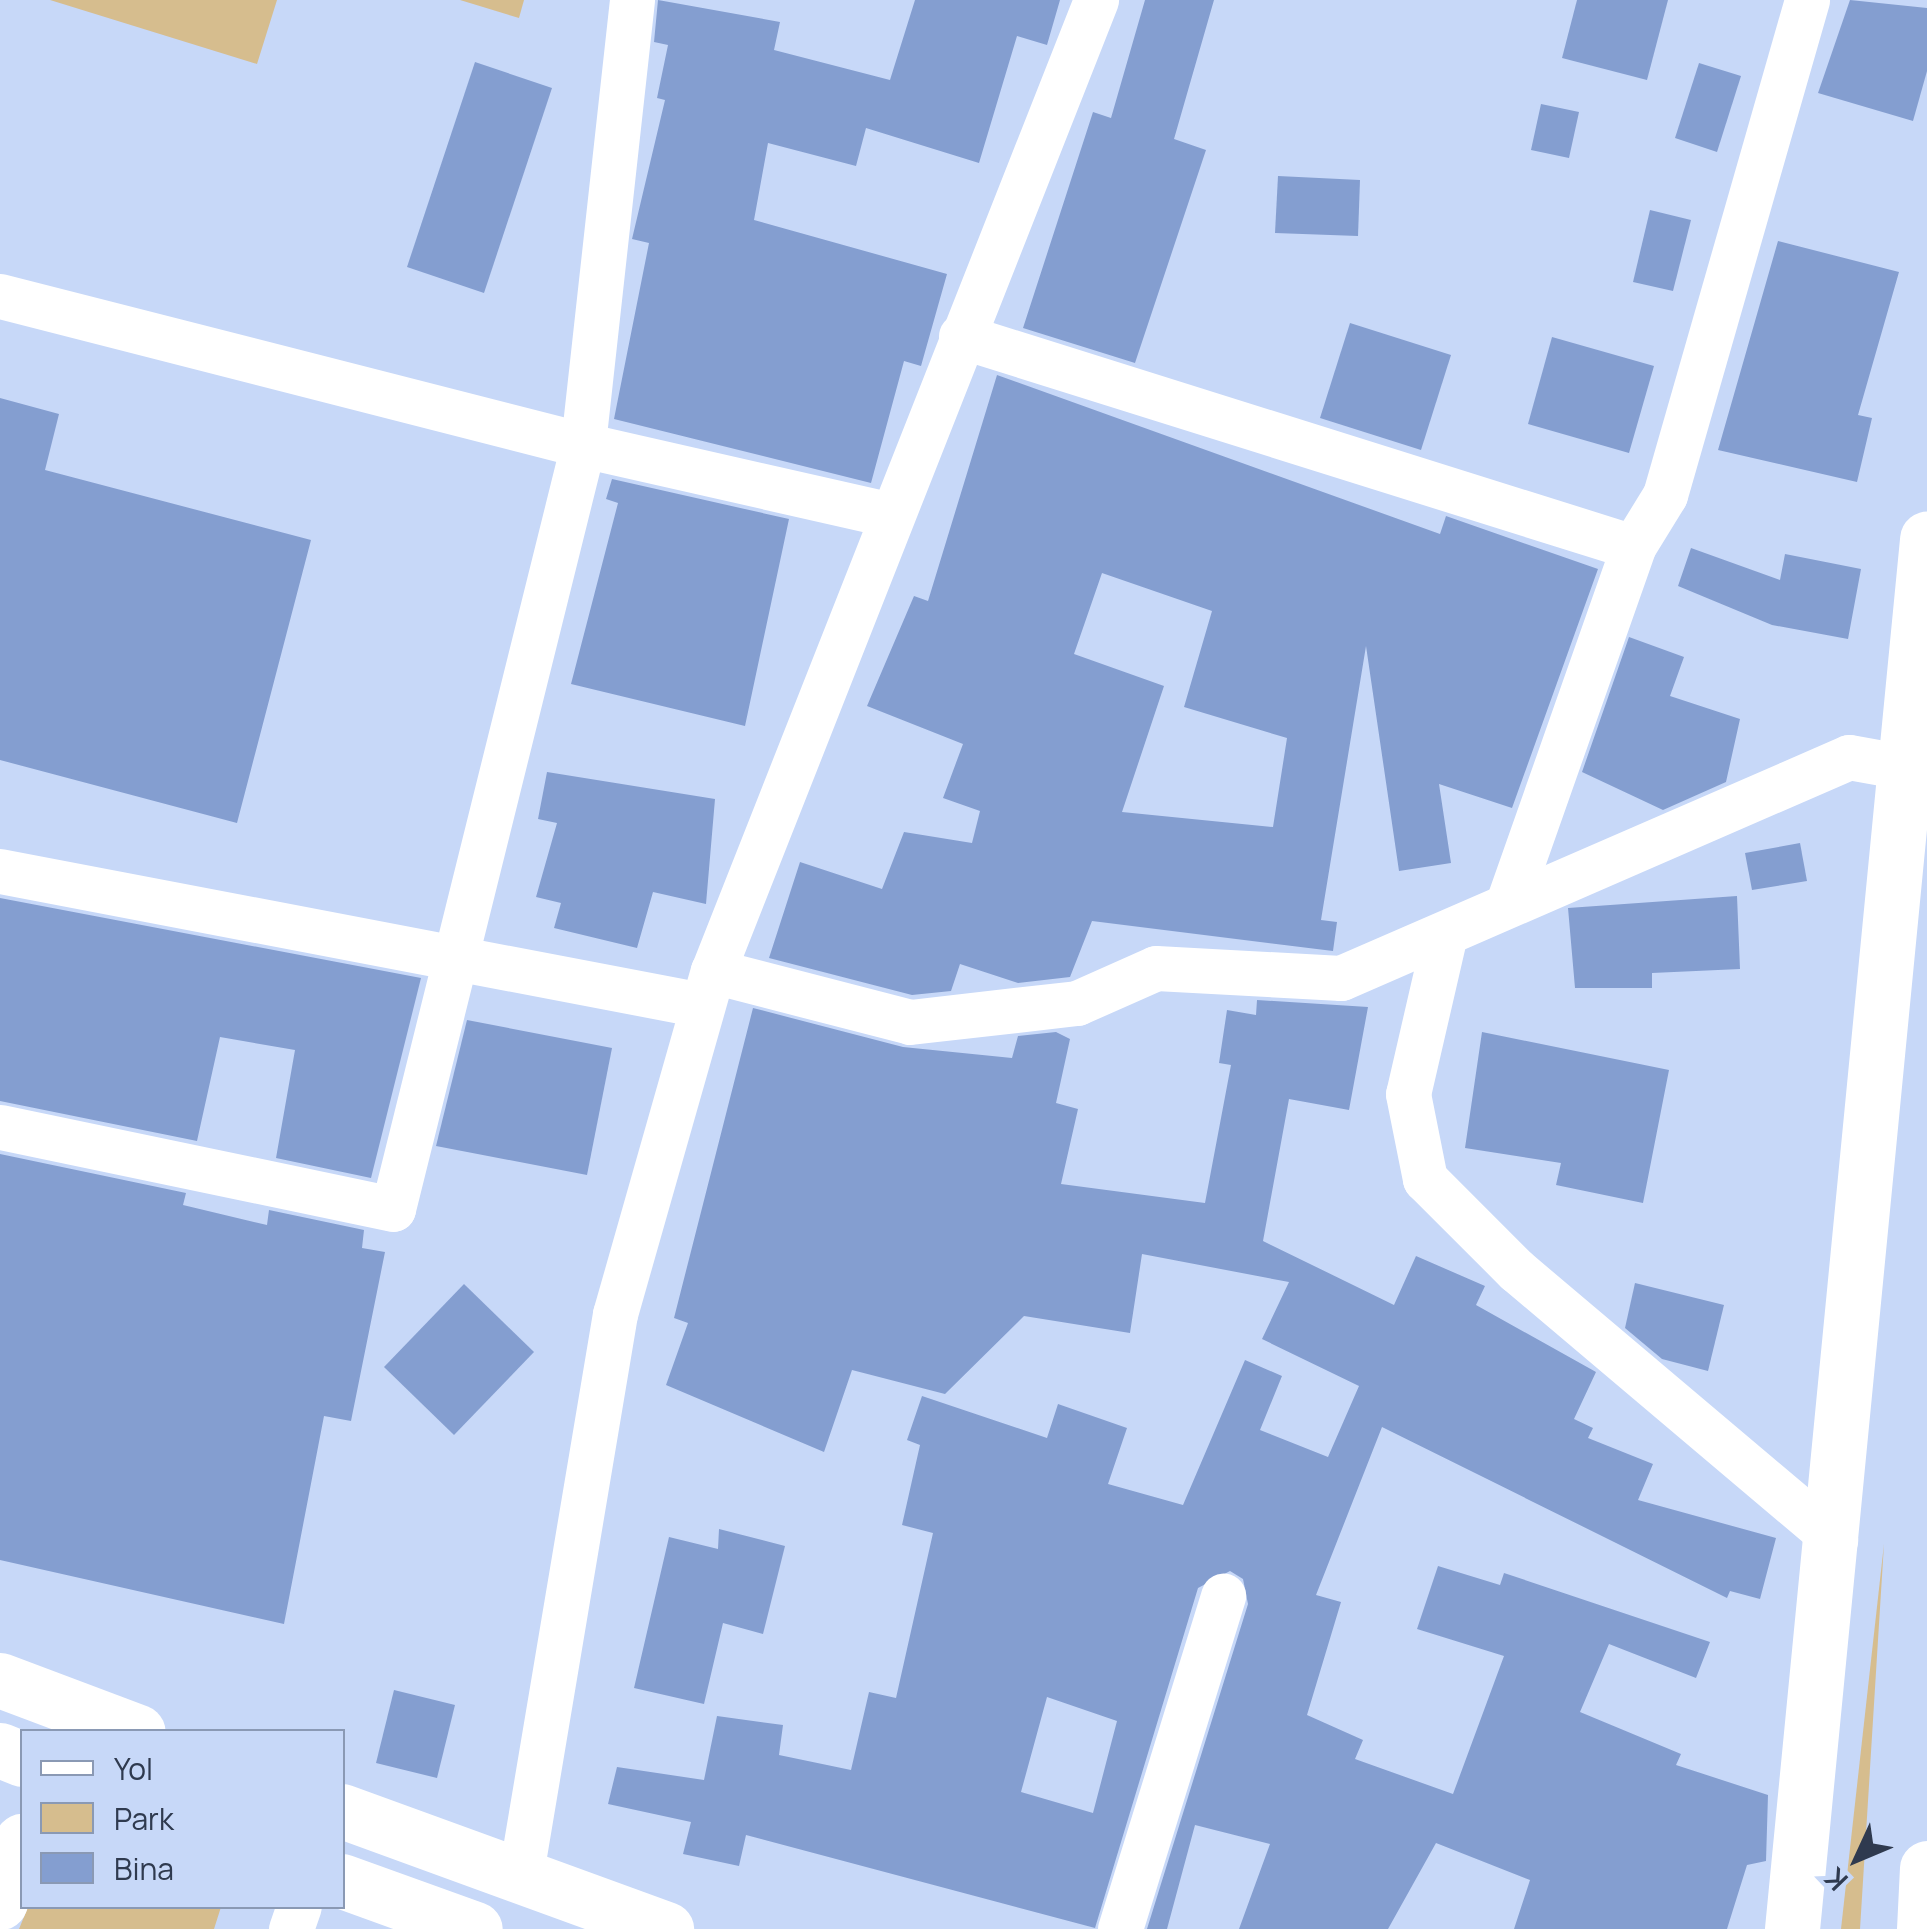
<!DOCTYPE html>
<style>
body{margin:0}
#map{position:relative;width:1927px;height:1929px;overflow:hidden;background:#c7d8f8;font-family:Manrope,sans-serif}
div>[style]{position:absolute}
.green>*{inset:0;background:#d6bd8e}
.building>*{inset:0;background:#849ed0}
.minor>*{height:45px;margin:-22.5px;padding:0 22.5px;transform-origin:22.5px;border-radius:22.5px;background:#fff}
.tertiary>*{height:55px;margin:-27.5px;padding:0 27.5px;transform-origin:27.5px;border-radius:27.5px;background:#fff}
.secondary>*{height:55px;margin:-27.5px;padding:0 27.5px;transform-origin:27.5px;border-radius:27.5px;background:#fff}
span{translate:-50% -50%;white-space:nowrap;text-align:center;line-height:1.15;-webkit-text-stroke:9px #c7d8f8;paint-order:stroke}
.legend{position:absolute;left:20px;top:1729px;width:325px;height:180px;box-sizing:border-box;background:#c7d8f8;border:2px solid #8a99b4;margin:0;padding:12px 18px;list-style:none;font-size:30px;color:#2f3a4f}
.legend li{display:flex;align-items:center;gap:20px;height:50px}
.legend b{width:50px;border:2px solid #8a99b4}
.north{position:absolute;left:1807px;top:1809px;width:100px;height:100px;-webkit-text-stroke:8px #c7d8f8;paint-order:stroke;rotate:226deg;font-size:28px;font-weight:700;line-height:40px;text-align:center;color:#2f3a4f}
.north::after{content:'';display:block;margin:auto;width:35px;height:45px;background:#2f3a4f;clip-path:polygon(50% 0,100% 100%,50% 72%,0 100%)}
</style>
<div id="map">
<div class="green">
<div style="clip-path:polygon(50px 0,277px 0,257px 64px)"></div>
<div style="clip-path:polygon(460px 0,524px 0,519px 18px)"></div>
<div style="clip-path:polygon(1884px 1544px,1860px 1929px,1841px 1929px)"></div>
<div style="clip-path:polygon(28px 1907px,28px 1906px,221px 1907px,214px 1929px,19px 1929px)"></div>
</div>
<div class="building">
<div style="clip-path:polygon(658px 0,780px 22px,774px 50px,890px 80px,915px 0,1060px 0,1047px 45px,1017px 36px,979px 163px,866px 128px,856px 166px,768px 143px,754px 220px,947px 274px,921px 366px,904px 361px,871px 483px,614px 419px,649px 243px,632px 239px,665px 100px,657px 98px,668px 45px,654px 42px)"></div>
<div style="clip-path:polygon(1145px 0,1214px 0,1174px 139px,1206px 150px,1135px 363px,1023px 328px,1093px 112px,1111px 118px)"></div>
<div style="clip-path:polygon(1577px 0,1668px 0,1647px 80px,1562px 58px)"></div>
<div style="clip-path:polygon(1850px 0,1927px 8px,1927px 71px,1913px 121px,1818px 93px)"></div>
<div style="clip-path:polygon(475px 62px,552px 88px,484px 293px,407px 267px)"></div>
<div style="clip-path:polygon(1699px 63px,1741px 76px,1717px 152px,1675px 138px)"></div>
<div style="clip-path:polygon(1541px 104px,1579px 112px,1569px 158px,1531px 150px)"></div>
<div style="clip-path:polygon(1278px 176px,1360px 180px,1358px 236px,1275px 233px)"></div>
<div style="clip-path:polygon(1650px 210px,1691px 220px,1673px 291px,1633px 282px)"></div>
<div style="clip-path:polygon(1778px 241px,1899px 272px,1858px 415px,1872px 418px,1857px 482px,1718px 450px)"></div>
<div style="clip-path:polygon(1350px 323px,1451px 355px,1421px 450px,1320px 418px)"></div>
<div style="clip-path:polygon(1552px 337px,1654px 366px,1629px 453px,1528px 424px)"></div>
<div style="clip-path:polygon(evenodd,997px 375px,1440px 534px,1446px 516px,1598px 569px,1512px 808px,1439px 784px,1451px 863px,1399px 871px,1366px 646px,1321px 920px,1337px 922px,1333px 951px,1092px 921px,1070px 977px,1018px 983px,960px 964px,951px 991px,912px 995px,769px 958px,800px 862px,882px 889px,904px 832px,972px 843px,980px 811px,943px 798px,963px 744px,867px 706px,914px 596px,928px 601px,997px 375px,1102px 573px,1212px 611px,1184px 707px,1287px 738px,1273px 827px,1122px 812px,1164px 686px,1074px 654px,1102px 573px)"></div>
<div style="clip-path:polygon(0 398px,59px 414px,45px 470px,311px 540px,237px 823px,0 760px)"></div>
<div style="clip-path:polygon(612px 479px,789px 519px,745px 726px,571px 684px,618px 503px,606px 499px)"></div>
<div style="clip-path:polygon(1691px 548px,1780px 580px,1785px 554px,1861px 569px,1848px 639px,1772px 625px,1678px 586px)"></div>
<div style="clip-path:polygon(1629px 637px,1684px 657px,1670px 696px,1740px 719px,1726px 782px,1663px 810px,1582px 772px)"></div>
<div style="clip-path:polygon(547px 772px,715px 799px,706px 904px,653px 892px,637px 948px,554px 928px,561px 903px,536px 897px,557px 823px,538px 819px)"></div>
<div style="clip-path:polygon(1800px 843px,1807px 881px,1752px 890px,1745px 853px)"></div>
<div style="clip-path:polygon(1737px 896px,1740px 969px,1652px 973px,1652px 988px,1575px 988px,1568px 908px)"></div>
<div style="clip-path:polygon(0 898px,421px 978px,371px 1178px,276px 1158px,295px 1050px,220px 1037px,197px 1141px,0 1101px)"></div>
<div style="clip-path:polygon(evenodd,1257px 1000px,1368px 1007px,1349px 1110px,1289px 1099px,1263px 1241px,1394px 1305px,1416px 1256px,1485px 1286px,1476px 1305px,1596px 1372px,1574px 1419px,1593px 1428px,1588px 1438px,1653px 1464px,1638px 1500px,1776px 1538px,1760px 1599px,1730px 1591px,1727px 1598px,1382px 1427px,1316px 1595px,1341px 1602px,1307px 1715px,1363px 1740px,1355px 1759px,1453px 1794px,1504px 1656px,1417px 1629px,1438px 1566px,1500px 1585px,1504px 1573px,1710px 1642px,1696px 1678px,1609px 1644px,1580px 1712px,1681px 1754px,1676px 1765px,1768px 1795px,1766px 1861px,1747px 1865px,1727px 1929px,1514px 1929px,1530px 1880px,1436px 1843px,1388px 1929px,1239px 1929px,1270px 1844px,1195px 1825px,1167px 1929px,1147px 1929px,1248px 1604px,1243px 1579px,1230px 1571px,1198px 1588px,1095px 1928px,746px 1835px,739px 1866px,683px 1854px,691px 1822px,608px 1804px,617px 1767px,704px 1780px,717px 1716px,783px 1725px,779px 1755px,851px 1770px,869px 1692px,896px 1698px,933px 1533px,902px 1525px,920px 1445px,907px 1440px,922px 1396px,1047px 1438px,1058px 1404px,1127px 1428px,1108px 1484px,1183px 1505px,1245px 1360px,1282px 1376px,1260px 1430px,1328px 1457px,1359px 1386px,1262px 1339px,1289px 1282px,1142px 1254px,1130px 1333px,1024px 1316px,945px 1394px,852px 1370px,824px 1452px,666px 1385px,688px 1323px,674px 1318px,753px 1008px,903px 1047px,1012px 1058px,1018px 1036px,1056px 1032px,1070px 1039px,1056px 1103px,1078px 1109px,1061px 1184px,1205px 1203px,1231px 1065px,1219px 1063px,1227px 1010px,1256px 1015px,1257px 1000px,1047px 1697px,1117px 1721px,1093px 1813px,1021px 1792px,1047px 1697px)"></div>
<div style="clip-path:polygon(467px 1020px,612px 1048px,587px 1175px,436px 1146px)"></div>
<div style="clip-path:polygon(1482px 1032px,1669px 1070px,1643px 1203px,1556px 1185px,1561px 1163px,1465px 1148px)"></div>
<div style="clip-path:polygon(0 1154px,186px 1193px,183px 1205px,267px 1225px,269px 1210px,364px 1230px,362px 1248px,385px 1252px,351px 1421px,324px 1416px,284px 1624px,0 1560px)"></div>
<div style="clip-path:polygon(1635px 1283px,1724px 1305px,1708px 1371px,1662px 1359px,1625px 1328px)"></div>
<div style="clip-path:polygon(464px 1284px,534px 1352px,454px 1435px,384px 1367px)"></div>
<div style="clip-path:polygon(719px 1529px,785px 1546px,763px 1634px,723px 1623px,704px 1704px,634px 1688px,669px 1537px,718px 1549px)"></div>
<div style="clip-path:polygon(394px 1690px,455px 1705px,437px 1778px,376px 1763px)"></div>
</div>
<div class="minor">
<div style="left:632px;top:0;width:448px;rotate:96.3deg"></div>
<div style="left:583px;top:445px;width:315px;rotate:12.8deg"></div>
<div style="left:0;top:296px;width:602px;rotate:14.34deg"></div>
<div style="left:583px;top:445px;width:787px;rotate:103.97deg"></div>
<div style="left:393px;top:1209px;width:401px;rotate:-168.2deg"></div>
<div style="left:961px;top:336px;width:704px;rotate:17.43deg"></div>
<div style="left:0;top:871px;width:715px;rotate:10.81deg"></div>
<div style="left:1509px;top:900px;width:374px;rotate:-70.6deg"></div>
<div style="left:1633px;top:547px;width:61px;rotate:-58.4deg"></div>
<div style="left:1665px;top:495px;width:515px;rotate:-73.99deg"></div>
<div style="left:1445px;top:934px;width:164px;rotate:103deg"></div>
<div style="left:1408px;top:1094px;width:87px;rotate:78.7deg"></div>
<div style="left:1425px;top:1179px;width:129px;rotate:45deg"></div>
<div style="left:1516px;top:1270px;width:418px;rotate:40.2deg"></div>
<div style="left:713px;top:971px;width:1044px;rotate:-68.47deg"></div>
<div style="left:520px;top:1879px;width:573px;rotate:-80.46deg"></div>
<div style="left:615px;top:1314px;width:357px;rotate:-74.1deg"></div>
<div style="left:713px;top:971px;width:203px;rotate:14.5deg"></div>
<div style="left:910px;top:1022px;width:168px;rotate:-6.5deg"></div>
<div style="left:1077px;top:1003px;width:86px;rotate:-23.9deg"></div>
<div style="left:1156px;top:968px;width:185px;rotate:3.1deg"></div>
<div style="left:1341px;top:978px;width:554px;rotate:-23.51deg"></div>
<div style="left:1849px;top:757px;width:79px;rotate:10.2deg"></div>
<div style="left:291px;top:1929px;width:24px;rotate:-71deg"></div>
<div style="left:1120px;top:1929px;width:349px;rotate:-72.8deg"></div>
</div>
<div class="tertiary">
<div style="left:0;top:1902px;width:65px;rotate:-70.2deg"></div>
</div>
<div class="secondary">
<div style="left:0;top:1680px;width:147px;rotate:20.6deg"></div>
<div style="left:0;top:1750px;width:24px;rotate:22deg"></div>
<div style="left:342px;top:1811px;width:345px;rotate:20deg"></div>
<div style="left:342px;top:1881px;width:141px;rotate:19.8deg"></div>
<div style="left:1792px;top:1929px;width:1397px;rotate:-84.45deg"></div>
<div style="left:1924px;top:1929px;width:61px;rotate:-87.2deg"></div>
</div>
<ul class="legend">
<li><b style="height:12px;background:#fff"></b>Yol</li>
<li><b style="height:28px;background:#d6bd8e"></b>Park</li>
<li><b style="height:28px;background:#849ed0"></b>Bina</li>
</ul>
<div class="north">K</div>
</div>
